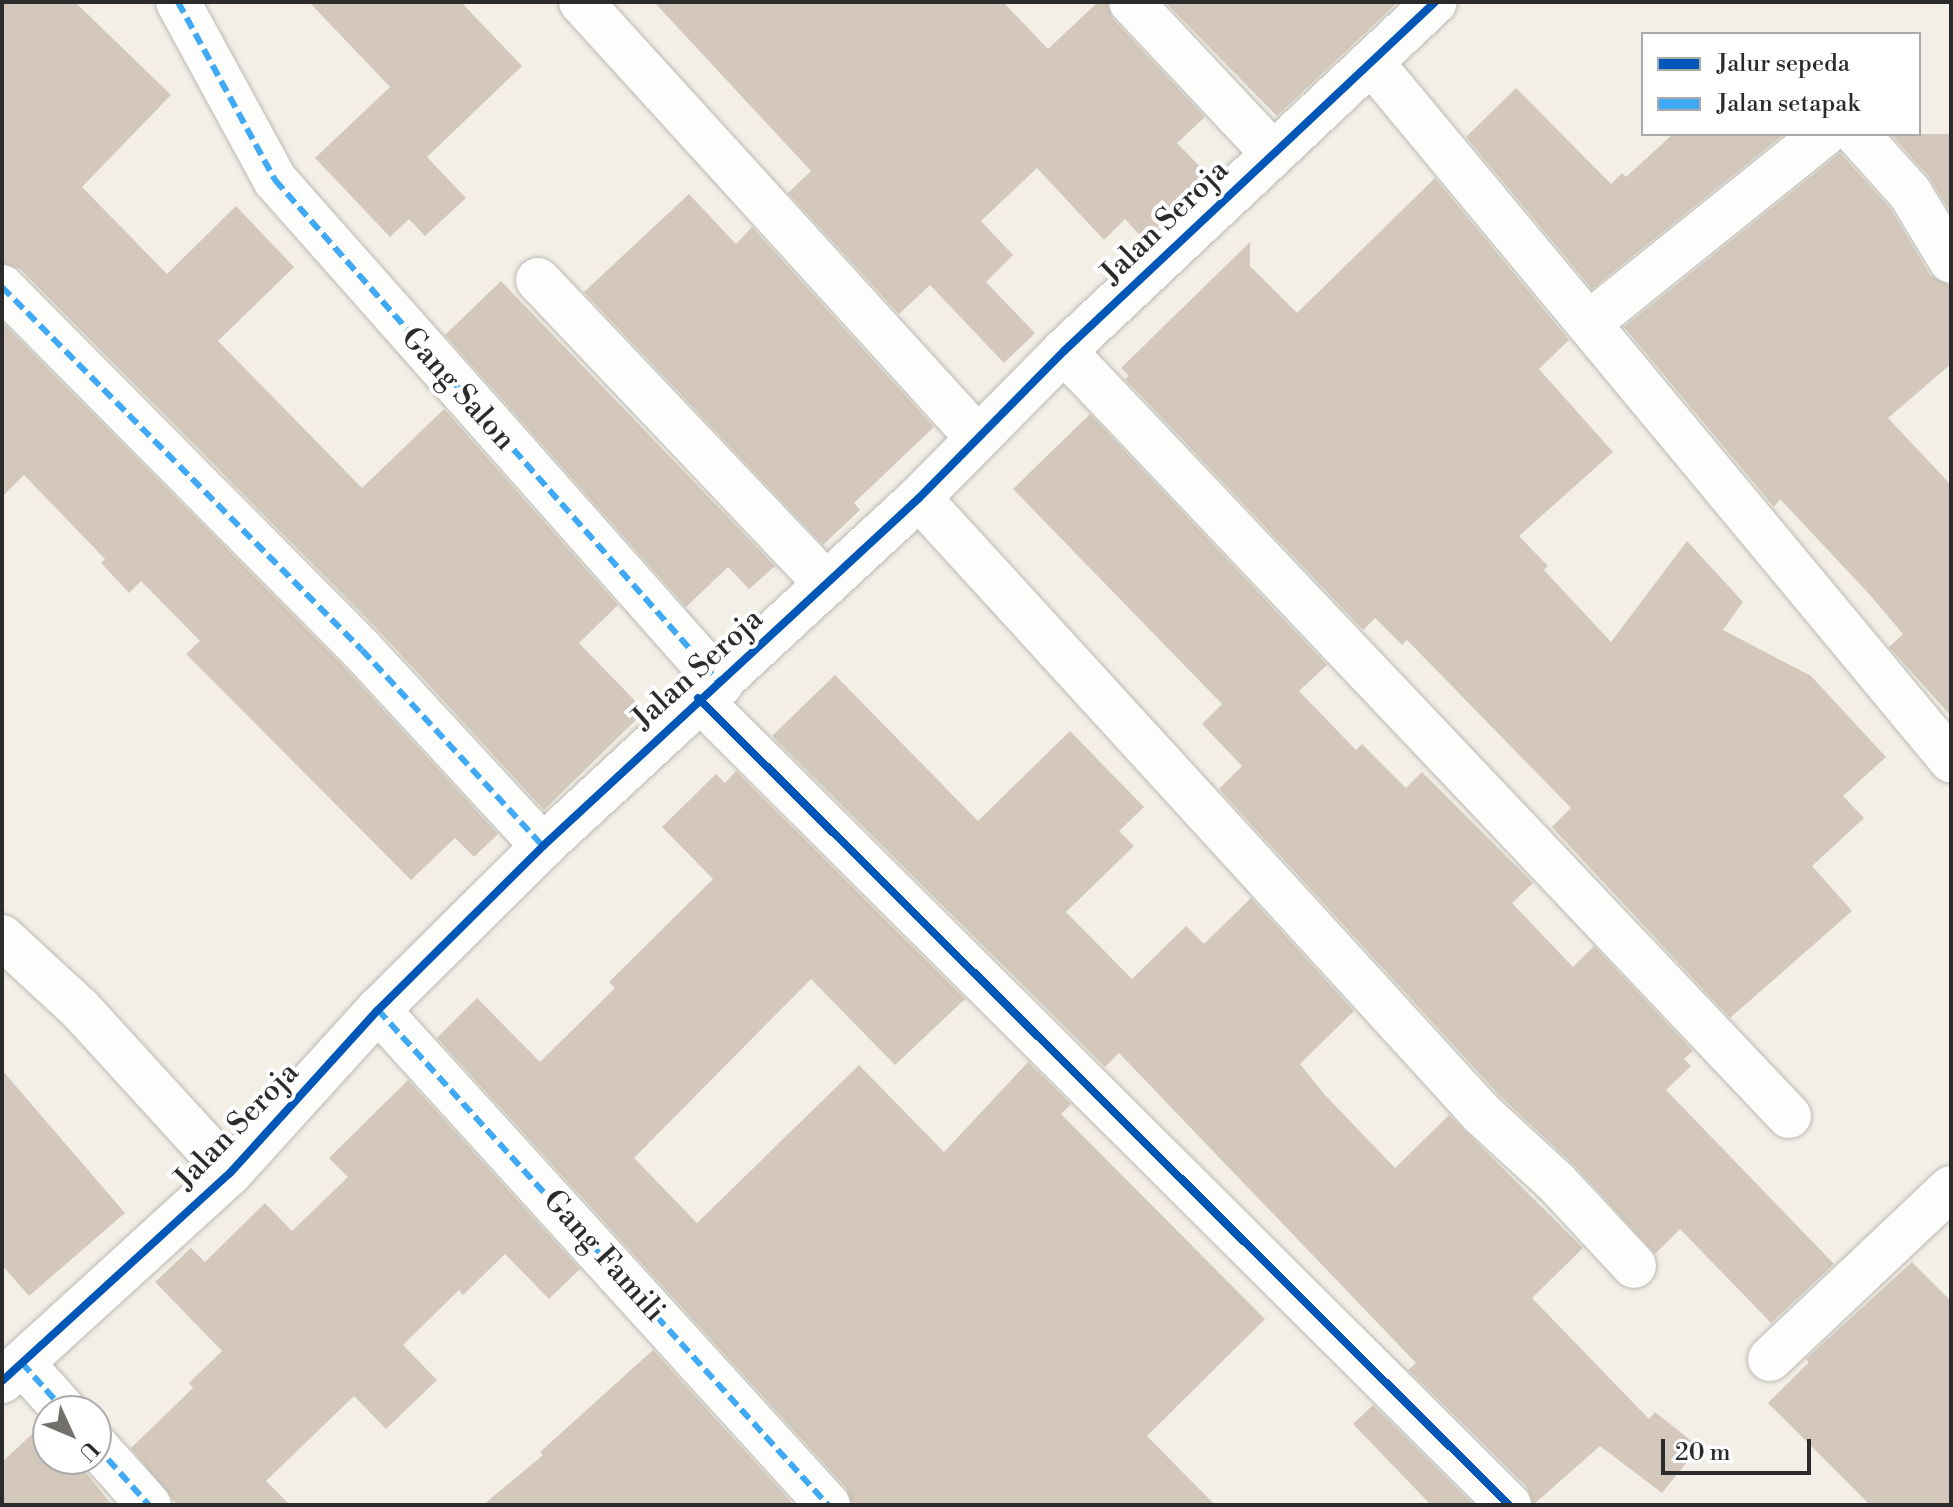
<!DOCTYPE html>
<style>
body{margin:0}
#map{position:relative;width:1953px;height:1507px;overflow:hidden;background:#f3efe7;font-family:"Libre Bodoni",serif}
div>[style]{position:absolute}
.building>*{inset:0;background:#d4c8bc}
.roads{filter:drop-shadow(0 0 2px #bbb9b4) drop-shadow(0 0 2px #bbb9b4)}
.street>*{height:44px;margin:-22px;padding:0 22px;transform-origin:22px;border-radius:22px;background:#fdfdfb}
.quiet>*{height:6px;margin-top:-3px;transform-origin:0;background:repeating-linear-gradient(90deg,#3fa9f5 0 12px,transparent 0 18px)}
.cycleway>*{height:8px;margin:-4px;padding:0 4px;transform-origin:4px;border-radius:4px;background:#0057b8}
span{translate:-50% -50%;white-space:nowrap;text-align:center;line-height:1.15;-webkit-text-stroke:8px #fff;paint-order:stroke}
.street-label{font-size:30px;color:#2b2b2b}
.frame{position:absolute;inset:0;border:4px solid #2b2b2b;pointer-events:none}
.legend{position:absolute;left:1641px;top:32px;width:280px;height:104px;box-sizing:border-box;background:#fff;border:2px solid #aaa;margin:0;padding:10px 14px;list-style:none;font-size:24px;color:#2b2b2b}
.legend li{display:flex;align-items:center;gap:16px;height:40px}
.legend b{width:40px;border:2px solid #aaa}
.north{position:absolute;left:32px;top:1395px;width:80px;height:80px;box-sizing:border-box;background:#fff;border:2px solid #aaa;border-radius:50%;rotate:134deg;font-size:22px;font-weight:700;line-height:32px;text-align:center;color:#2b2b2b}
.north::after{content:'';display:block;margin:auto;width:28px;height:36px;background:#71706d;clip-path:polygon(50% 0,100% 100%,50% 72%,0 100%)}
.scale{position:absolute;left:1661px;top:1439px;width:150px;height:36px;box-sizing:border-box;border:4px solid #2b2b2b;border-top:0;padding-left:10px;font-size:24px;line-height:28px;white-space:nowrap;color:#2b2b2b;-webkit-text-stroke:6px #fff;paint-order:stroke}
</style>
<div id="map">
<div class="building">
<div style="clip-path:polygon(2px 2px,75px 2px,171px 95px,82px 187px,167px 274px,236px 206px,294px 267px,218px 341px,362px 488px,444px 409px,618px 605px,579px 643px,645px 711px,544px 810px,380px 632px,20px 269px,2px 263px)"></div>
<div style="clip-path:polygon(309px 2px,461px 2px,522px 66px,427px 157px,466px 198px,425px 236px,409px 219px,390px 237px,315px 158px,390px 87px)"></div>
<div style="clip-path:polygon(654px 2px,1003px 2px,1048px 49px,1098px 2px,1107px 2px,1113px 19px,1205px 117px,1177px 143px,1209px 176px,1144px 240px,1125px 219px,1104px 240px,1037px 168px,981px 221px,1013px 255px,986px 282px,1035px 333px,1004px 363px,930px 285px,899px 314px,788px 193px,811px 171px)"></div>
<div style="clip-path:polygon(1165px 2px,1398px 2px,1277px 116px)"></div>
<div style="clip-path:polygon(1516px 88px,1611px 184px,1622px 173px,1626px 177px,1673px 134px,1784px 134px,1592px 289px,1466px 137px)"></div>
<div style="clip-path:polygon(1891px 134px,1951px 134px,1951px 213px,1929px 177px)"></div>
<div style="clip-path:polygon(1840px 153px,1890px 208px,1930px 275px,1951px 286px,1951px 364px,1888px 418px,1951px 485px,1951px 716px,1889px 647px,1903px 634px,1870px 595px,1780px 499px,1774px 507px,1624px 327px)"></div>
<div style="clip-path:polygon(1435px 178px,1569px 340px,1539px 369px,1613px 452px,1519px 536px,1548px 566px,1544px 570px,1611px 642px,1687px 541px,1743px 602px,1723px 630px,1811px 676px,1886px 757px,1843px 796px,1864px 818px,1812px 866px,1852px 911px,1730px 1018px,1552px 827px,1571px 808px,1407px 640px,1402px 645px,1375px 618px,1363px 630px,1125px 379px,1129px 376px,1121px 368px,1250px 242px,1250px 266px,1297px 313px)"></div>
<div style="clip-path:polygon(689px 194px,736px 244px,752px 227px,934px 427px,854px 503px,860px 510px,823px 545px,584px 292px)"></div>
<div style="clip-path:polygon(501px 281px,775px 566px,749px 589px,728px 567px,686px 607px,445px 335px)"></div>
<div style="clip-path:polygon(2px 322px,344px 667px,498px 834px,474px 857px,455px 838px,411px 880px,186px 654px,200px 641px,141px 581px,129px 593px,101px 563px,105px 559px,24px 475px,2px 497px)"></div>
<div style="clip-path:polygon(1090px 414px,1327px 665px,1299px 691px,1356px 750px,1362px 744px,1406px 788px,1422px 772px,1533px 883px,1512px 903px,1573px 967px,1594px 946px,1693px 1051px,1684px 1059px,1691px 1066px,1666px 1090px,1834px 1264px,1771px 1323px,1680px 1229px,1655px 1254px,1574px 1165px,1500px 1096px,1219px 789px,1242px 766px,1202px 724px,1222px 704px,1013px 489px)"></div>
<div style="clip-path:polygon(835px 675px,978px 821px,1070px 731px,1144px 807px,1119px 831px,1134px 846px,1066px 912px,1132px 979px,1186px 926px,1204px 944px,1251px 898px,1354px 1011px,1300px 1064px,1325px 1095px,1395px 1168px,1449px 1115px,1583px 1248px,1532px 1298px,1649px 1419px,1655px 1412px,1699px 1447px,1662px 1493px,1600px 1446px,1533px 1505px,1527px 1487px,1408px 1370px,1416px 1363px,1119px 1053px,1105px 1067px,772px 736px)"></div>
<div style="clip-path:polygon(736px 771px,965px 999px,895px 1065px,811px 979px,634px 1158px,697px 1223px,859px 1065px,944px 1152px,1028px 1062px,1071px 1104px,1061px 1114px,1265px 1319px,1147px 1436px,1215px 1505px,852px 1505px,846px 1488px,437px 1038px,477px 998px,540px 1062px,615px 988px,609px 982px,713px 879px,662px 827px,716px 774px,725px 783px)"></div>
<div style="clip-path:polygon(2px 1070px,125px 1213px,29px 1296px,2px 1265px)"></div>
<div style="clip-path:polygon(408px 1080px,580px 1269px,549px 1299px,505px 1254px,463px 1295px,459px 1290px,403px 1345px,437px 1380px,386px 1429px,354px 1396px,266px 1481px,290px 1505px,177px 1505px,131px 1448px,193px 1388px,189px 1383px,222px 1351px,155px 1282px,191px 1248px,205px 1262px,265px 1203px,292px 1231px,348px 1177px,329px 1158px)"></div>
<div style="clip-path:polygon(1912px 1262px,1951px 1301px,1951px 1505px,1870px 1505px,1768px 1403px,1809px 1362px,1806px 1359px)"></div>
<div style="clip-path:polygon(653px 1350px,794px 1505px,483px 1505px,543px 1455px,540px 1452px)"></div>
<div style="clip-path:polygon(1373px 1405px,1474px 1505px,1431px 1505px,1353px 1424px)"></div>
<div style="clip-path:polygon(43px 1424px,48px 1429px,48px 1459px,75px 1459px,112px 1505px,2px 1505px,2px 1462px)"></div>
</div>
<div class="roads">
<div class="street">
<div style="left:178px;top:2px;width:203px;rotate:61.4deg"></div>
<div style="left:275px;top:180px;width:673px;rotate:48.49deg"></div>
<div style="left:581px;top:2px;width:588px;rotate:47.69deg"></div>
<div style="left:1131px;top:2px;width:206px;rotate:46.8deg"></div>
<div style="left:1371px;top:62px;width:908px;rotate:50.28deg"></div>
<div style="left:1857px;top:134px;width:79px;rotate:48.1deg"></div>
<div style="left:1910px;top:193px;width:79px;rotate:58.9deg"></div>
<div style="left:538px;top:280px;width:419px;rotate:46.5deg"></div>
<div style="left:2px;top:287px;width:511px;rotate:45.24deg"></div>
<div style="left:362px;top:650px;width:267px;rotate:47.3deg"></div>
<div style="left:1589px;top:323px;width:302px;rotate:-38.8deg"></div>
<div style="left:1064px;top:351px;width:1054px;rotate:46.54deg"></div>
<div style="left:919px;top:498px;width:835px;rotate:47.57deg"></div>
<div style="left:1482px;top:1114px;width:102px;rotate:42.6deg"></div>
<div style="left:1557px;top:1183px;width:113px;rotate:47.1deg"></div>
<div style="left:698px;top:698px;width:1144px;rotate:44.86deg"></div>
<div style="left:2px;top:937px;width:106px;rotate:42.7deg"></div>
<div style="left:80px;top:1009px;width:222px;rotate:47.6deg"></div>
<div style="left:378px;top:1010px;width:669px;rotate:47.73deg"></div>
<div style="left:1770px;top:1359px;width:249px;rotate:-43.4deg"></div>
<div style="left:22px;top:1363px;width:64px;rotate:48.1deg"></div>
<div style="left:2px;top:1381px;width:309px;rotate:-42.4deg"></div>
<div style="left:230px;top:1173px;width:220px;rotate:-47.8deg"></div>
<div style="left:378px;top:1010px;width:233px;rotate:-44.8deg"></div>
<div style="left:543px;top:846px;width:512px;rotate:-42.79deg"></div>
<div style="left:919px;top:498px;width:206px;rotate:-45.4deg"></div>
<div style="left:1064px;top:351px;width:509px;rotate:-43.25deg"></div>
<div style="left:96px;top:1446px;width:79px;rotate:48.1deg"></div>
</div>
</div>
<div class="quiet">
<div style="left:178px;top:2px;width:203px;rotate:61.4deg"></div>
<div style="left:275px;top:180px;width:673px;rotate:48.49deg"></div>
<div style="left:2px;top:287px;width:511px;rotate:45.24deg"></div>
<div style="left:362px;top:650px;width:267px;rotate:47.3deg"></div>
<div style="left:378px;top:1010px;width:669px;rotate:47.73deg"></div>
<div style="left:22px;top:1363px;width:64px;rotate:48.1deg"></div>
<div style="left:96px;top:1446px;width:79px;rotate:48.1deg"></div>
</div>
<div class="cycleway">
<div style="left:698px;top:698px;width:1144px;rotate:44.86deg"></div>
<div style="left:2px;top:1381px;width:309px;rotate:-42.4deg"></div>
<div style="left:230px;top:1173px;width:220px;rotate:-47.8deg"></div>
<div style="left:378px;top:1010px;width:233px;rotate:-44.8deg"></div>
<div style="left:543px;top:846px;width:512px;rotate:-42.79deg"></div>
<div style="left:919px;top:498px;width:206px;rotate:-45.4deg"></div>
<div style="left:1064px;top:351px;width:509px;rotate:-43.25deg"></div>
</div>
<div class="street-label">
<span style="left:1165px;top:222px;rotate:-44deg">Jalan Seroja</span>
<span style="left:458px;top:389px;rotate:48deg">Gang Salon</span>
<span style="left:698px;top:669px;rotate:-42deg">Jalan Seroja</span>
<span style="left:237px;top:1126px;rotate:-46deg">Jalan Seroja</span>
<span style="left:604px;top:1256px;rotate:48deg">Gang Famili</span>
</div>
<div class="frame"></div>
<ul class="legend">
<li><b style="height:10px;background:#0057b8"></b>Jalur sepeda</li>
<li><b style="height:10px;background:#3fa9f5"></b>Jalan setapak</li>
</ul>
<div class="north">U</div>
<div class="scale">20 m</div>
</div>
